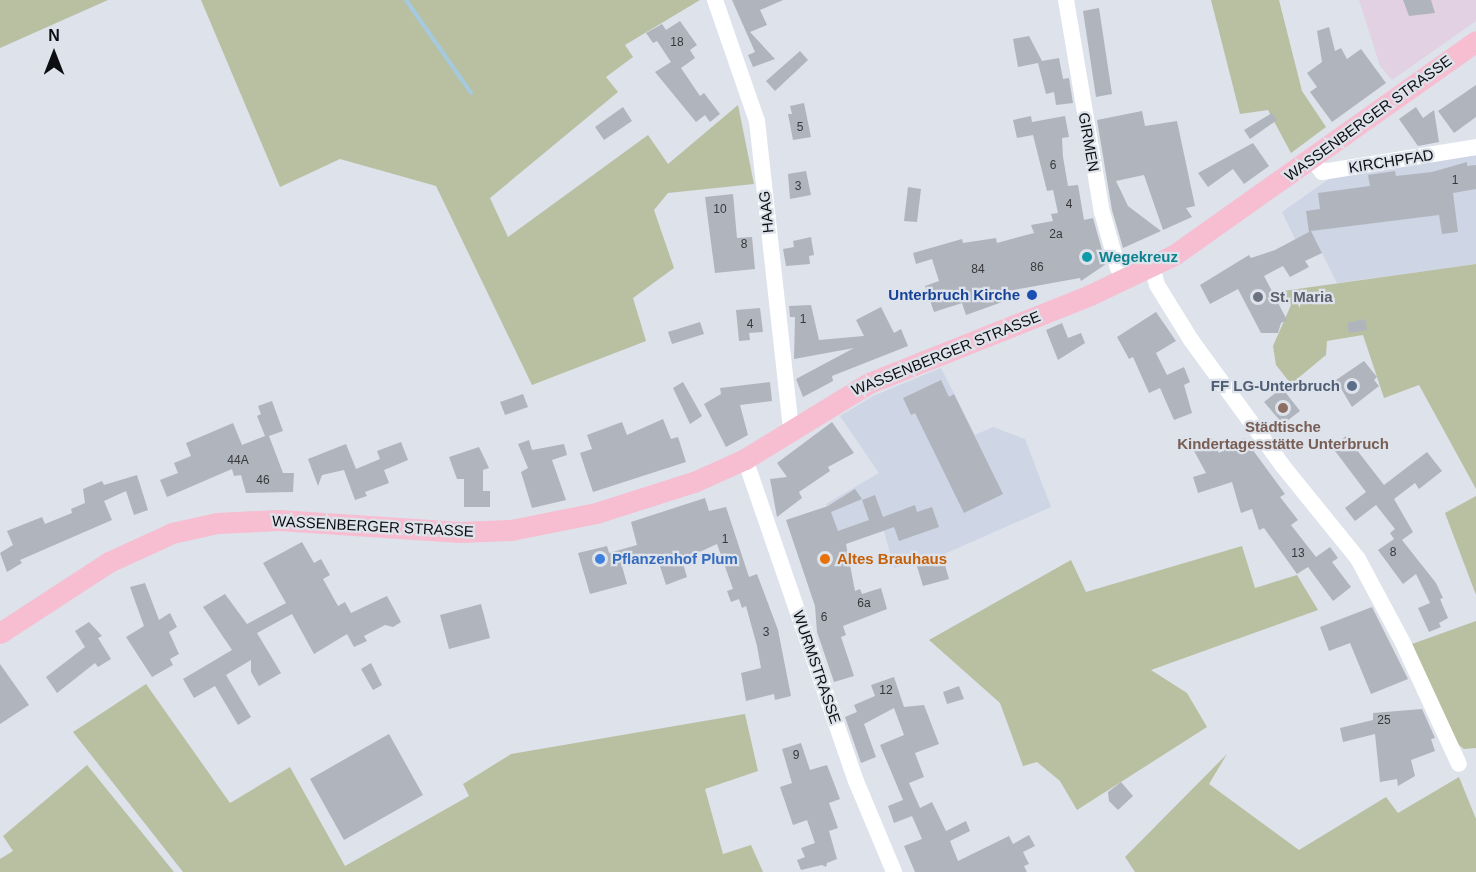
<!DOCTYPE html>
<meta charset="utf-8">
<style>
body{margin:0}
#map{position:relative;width:1476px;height:872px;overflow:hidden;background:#dde2eb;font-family:Helvetica,sans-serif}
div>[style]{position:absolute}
.commercial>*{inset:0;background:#e2d1e3}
.built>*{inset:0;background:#ced5e5}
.green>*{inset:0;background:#b9c0a2}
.stream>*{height:4px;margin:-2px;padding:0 2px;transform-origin:2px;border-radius:2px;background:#a5cae0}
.building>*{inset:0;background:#b0b4bd}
.minor>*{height:16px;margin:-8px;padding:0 8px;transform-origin:8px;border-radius:8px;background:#fff}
.major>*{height:21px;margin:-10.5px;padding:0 10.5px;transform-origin:10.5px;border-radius:10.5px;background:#f7bdd0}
.dots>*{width:16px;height:16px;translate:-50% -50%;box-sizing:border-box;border:3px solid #dde2eb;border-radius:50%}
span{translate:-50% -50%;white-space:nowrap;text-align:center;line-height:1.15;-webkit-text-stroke:4.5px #dde2eb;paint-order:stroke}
.number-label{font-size:12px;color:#36383c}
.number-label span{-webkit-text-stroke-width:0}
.street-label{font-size:15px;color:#0d0e11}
.culture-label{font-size:15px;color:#0d838f;font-weight:700}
.left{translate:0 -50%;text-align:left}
.transit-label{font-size:15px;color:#164399;font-weight:700}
.right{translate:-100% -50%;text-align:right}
.worship-label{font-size:15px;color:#5b616d;font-weight:700}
.service-label{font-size:15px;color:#4e5e75;font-weight:700}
.education-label{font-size:15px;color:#785e54;font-weight:700}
.shop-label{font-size:15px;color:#366cbe;font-weight:700}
.food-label{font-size:15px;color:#c56008;font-weight:700}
.north{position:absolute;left:24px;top:24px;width:60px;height:60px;-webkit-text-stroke:4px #dde2eb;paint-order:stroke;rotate:0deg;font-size:16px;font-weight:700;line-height:24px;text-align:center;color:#0d0e11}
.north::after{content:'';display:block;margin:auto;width:21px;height:27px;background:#0d0e11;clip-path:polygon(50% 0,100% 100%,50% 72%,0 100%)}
</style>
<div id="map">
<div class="commercial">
<div style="clip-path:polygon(1359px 0,1476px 0,1476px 21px,1392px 80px,1380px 66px)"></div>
</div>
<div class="built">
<div style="clip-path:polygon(1476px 154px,1476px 264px,1337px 283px,1315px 239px,1296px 241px,1282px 212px,1333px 176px)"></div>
<div style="clip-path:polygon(941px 368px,975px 435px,993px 427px,1025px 439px,1051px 507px,942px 555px,894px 568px,884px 531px,850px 542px,834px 529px,826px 504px,879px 473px,840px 416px,873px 396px)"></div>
</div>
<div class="green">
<div style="clip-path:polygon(0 0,108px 0,0 48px)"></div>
<div style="clip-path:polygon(201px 0,700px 0,625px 45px,633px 57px,606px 77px,618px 92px,490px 198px,508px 237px,648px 135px,668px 164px,738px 105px,754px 184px,668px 193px,654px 210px,674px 268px,633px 298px,646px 341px,532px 385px,436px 186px,340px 159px,280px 187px)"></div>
<div style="clip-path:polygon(1211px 0,1279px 0,1302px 91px,1326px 127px,1291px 153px,1268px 110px,1240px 114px)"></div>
<div style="clip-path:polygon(1476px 264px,1476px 489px,1419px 385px,1384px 398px,1363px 335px,1327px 341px,1326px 355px,1291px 384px,1276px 365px,1273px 346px,1291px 305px,1283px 291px)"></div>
<div style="clip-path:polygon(1476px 496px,1476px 595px,1445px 513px)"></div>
<div style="clip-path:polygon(1242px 546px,1255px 588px,1297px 575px,1318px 610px,1151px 670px,1187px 693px,1207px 727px,1077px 810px,1060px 781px,1037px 762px,1023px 766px,1000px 703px,929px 640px,1071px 560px,1086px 592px)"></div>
<div style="clip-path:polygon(1476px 621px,1476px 748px,1464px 749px,1455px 742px,1412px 644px)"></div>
<div style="clip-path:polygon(146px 684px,230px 803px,290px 767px,345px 866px,469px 796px,463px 784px,511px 754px,745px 714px,758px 771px,705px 789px,723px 854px,751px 845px,763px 872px,183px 872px,73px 732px)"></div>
<div style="clip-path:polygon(1227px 754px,1209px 784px,1299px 850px,1386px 797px,1398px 813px,1459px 777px,1476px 819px,1476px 872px,1135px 872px,1125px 857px)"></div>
<div style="clip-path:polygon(87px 765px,174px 872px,0 872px,0 859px,13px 851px,3px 836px)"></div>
</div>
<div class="stream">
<div style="left:406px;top:0;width:113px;rotate:55deg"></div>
</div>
<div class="building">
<div style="clip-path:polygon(732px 0,783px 0,760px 10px,767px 25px,750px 32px,775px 59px,753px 67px,748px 55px,755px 52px)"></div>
<div style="clip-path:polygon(1403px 0,1431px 0,1435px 13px,1409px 16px)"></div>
<div style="clip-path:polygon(1099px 8px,1112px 94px,1096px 97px,1083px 11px)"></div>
<div style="clip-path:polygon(680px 21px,697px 45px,690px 50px,695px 58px,681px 68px,700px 96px,704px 93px,720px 114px,710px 122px,705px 115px,696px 122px,655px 72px,671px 62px,657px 41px,653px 43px,646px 33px,662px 24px,666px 30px)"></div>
<div style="clip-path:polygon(1329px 27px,1335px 51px,1341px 48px,1347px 59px,1361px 49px,1386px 83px,1332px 122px,1310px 92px,1317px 87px,1307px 73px,1322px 62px,1317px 31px)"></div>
<div style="clip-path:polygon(1029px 36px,1042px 61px,1059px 58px,1063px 79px,1069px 78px,1073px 103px,1056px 105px,1054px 92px,1046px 94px,1038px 63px,1018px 67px,1013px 39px)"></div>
<div style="clip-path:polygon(800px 51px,808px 60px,775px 91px,766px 81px)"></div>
<div style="clip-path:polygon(1476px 85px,1476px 117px,1454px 133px,1438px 111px)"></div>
<div style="clip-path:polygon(804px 103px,811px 137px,793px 140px,788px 114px,792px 114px,790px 106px)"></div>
<div style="clip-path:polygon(623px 107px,632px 121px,604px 140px,595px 127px)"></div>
<div style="clip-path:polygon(1416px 107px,1423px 118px,1434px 110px,1439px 142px,1418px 146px,1399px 119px)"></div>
<div style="clip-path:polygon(1142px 111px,1145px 126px,1177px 121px,1195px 206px,1186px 208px,1192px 217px,1163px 230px,1144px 175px,1116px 181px,1128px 206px,1161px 231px,1123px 248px,1112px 210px,1097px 120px)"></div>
<div style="clip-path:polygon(1272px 113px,1277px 120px,1250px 139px,1244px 130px)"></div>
<div style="clip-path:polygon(1031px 116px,1032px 122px,1065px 116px,1069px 137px,1062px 138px,1063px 157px,1068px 186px,1078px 185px,1084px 220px,1093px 218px,1106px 264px,1081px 281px,1080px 278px,1002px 292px,1005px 301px,966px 315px,962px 303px,934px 312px,925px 286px,939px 281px,932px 259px,916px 264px,913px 253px,962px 239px,963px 243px,996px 238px,997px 243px,1034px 233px,1031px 225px,1053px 221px,1051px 214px,1058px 213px,1053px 190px,1047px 191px,1033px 135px,1017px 138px,1013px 120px)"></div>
<div style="clip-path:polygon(1253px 143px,1269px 166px,1244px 184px,1233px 169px,1208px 187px,1198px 173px)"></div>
<div style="clip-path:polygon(1467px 162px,1467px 166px,1476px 165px,1476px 189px,1453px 193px,1458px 232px,1442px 234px,1439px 215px,1311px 231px,1322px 253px,1305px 261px,1309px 267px,1290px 277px,1283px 266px,1264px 276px,1287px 320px,1281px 323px,1278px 333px,1261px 333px,1238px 289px,1210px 304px,1200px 285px,1249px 255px,1251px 258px,1275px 250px,1309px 232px,1306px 211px,1320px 209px,1318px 193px,1370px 186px,1368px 175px,1395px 171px,1396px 176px,1432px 172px)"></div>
<div style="clip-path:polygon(806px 171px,811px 195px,790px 199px,788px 174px)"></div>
<div style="clip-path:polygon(908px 187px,921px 189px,917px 222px,904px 221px)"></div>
<div style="clip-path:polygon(733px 194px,737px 238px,752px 237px,755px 269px,715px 273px,705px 197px)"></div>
<div style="clip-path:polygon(811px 237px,814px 255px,809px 256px,810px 264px,786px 266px,783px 249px,794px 247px,793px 241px)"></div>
<div style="clip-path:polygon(811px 305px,819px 340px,864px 336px,856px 320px,881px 307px,894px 333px,901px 329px,908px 346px,832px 376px,833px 381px,803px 397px,796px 379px,854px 348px,794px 359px,795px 317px,790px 317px,789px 306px)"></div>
<div style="clip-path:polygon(760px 308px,763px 332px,749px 333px,750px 340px,739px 341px,736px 310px)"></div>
<div style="clip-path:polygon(1156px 312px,1176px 341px,1156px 353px,1167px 375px,1184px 367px,1190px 382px,1184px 385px,1192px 413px,1174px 420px,1160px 388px,1149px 393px,1133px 357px,1129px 359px,1117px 337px)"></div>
<div style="clip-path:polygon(1365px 319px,1367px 330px,1349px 333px,1347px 323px)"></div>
<div style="clip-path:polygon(700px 322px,704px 334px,672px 344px,668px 332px)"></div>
<div style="clip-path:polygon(1062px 323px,1068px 338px,1081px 333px,1085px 343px,1058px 360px,1046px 330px)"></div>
<div style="clip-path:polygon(1364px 361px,1377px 377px,1374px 380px,1379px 386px,1352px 407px,1336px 380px)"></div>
<div style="clip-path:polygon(941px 380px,949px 397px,954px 394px,1003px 494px,964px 513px,915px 413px,911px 415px,903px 398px)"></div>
<div style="clip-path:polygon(683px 382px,702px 416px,690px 424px,673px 388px)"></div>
<div style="clip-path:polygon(770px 382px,772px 401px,740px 405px,748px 435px,726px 447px,704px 404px,721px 394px,720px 388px)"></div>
<div style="clip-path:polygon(1282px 388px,1300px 411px,1283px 424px,1264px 402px)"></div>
<div style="clip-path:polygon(523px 394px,528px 407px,505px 415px,500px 402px)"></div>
<div style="clip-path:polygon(272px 401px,283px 431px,269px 436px,283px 473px,294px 473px,293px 492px,246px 493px,241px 475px,234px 476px,232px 469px,167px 497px,160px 480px,178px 473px,174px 463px,191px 456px,186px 443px,233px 423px,242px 445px,265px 436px,257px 416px,261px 414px,258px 406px)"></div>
<div style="clip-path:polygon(663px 419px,671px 439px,678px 437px,686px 462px,593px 492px,580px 453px,592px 449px,587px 435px,622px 422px,627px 435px)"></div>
<div style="clip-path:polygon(832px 422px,854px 453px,828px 467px,830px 471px,799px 492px,802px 498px,777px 517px,770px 479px,787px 477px,777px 463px)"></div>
<div style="clip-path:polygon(1346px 436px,1384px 485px,1427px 452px,1442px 471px,1419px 489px,1415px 483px,1394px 499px,1413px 532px,1402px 540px,1436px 583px,1443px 598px,1440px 599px,1448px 618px,1439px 623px,1441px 627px,1429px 632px,1418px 608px,1430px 603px,1416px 574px,1403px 584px,1378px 550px,1394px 539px,1390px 533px,1395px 529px,1376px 505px,1355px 521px,1345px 508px,1366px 492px,1332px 447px)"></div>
<div style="clip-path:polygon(1212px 438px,1219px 453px,1244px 438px,1285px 494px,1280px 497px,1298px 520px,1291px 525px,1316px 557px,1330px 547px,1338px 558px,1332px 562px,1351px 587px,1333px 601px,1308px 567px,1297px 574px,1264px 528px,1259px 530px,1252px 509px,1241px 513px,1232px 482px,1198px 493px,1193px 477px,1206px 473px,1193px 449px)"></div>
<div style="clip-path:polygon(529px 440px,532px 450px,564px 444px,567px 455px,552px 460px,566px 500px,532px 508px,521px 472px,528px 468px,518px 444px)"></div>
<div style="clip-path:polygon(401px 442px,408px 460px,384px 470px,389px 483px,365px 492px,367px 496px,355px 500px,344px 470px,322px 475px,318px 486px,308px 459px,346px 444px,356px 469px,380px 459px,377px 451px)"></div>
<div style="clip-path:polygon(479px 447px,489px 468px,483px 470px,483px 491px,490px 491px,490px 507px,464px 507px,464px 479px,457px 479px,449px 457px)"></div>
<div style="clip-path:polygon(137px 475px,148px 510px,134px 515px,126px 491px,104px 501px,112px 520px,20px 560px,22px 563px,7px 572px,0 553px,13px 545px,7px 531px,42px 517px,45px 524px,72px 513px,71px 509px,85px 503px,83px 489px,102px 481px,104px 485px)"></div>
<div style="clip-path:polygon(855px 489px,862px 499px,831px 512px,838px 531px,869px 520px,862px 500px,875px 495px,883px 517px,915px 505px,917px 512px,932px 507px,939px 527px,899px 541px,894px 527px,846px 544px,855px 591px,860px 589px,862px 594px,881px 588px,887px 609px,843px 626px,846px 635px,841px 637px,854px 676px,834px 682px,817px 632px,815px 606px,786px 520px,828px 506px)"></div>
<div style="clip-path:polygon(705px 498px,709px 511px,726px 507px,749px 577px,757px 574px,778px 630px,791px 696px,775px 700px,774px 694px,746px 701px,741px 673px,761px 668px,757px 646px,746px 606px,742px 608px,739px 599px,731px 602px,727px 591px,733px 589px,717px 544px,682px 560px,687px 577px,666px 585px,657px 557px,622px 566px,627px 584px,590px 594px,578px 553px,607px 546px,609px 553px,637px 545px,631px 522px)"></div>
<div style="clip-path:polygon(302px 542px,314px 563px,321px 559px,330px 575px,323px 579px,338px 606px,345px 602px,351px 613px,387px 596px,401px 622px,393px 627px,385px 625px,364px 636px,367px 641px,354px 647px,347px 634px,314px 654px,292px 614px,257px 633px,281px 673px,259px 686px,251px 672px,251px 660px,226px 675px,251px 717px,238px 725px,215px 686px,194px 698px,183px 679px,232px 650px,203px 607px,225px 594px,247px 624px,286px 603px,263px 563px)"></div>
<div style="clip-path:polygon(942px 555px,949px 579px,923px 586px,916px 563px)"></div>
<div style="clip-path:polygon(145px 583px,159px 620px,170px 613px,177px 627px,169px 632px,179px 654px,170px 659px,173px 665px,152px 677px,126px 637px,144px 626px,130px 587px)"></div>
<div style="clip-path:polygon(481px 604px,490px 638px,449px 649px,440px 615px)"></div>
<div style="clip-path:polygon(1372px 607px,1408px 679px,1371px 694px,1350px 643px,1329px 651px,1320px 627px)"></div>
<div style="clip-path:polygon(89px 622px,102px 636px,98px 638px,111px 659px,98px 667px,95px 663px,57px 693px,46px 677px,85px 647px,75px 631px)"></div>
<div style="clip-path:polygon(371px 663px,382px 685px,373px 690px,361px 669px)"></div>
<div style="clip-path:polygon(0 664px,29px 705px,0 724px)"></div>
<div style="clip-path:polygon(894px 677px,904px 707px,924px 705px,939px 744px,915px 753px,924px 777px,909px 783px,920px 808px,932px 802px,946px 831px,966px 821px,970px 831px,950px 841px,958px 861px,1009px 836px,1013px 844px,1029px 835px,1035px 846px,1023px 852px,1029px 864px,1024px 866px,1027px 872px,915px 872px,904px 846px,922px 839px,912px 816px,894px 823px,888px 806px,903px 800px,880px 745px,904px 735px,894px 708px,864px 724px,876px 757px,861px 763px,845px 717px,857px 712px,854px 705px,875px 696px,871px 685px)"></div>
<div style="clip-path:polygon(959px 686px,964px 699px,947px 704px,943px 692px)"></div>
<div style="clip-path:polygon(1422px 709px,1435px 738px,1431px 739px,1435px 751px,1411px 760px,1415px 776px,1398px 786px,1397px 779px,1380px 782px,1375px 734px,1343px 742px,1340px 728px,1373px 720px,1373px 713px)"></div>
<div style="clip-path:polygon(389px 734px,423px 795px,344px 840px,310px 779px)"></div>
<div style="clip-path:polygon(801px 743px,810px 770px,827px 765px,840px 799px,829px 803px,838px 828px,829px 831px,837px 859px,827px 863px,826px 867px,822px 865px,801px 870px,797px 860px,805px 857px,801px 848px,815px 843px,807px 820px,793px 825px,780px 787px,792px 783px,782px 749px)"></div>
<div style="clip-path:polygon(1121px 782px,1133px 796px,1118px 810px,1109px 801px,1108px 792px)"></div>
</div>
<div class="minor">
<div style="left:715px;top:0;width:128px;rotate:70.9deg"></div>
<div style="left:757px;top:121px;width:311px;rotate:83.7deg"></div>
<div style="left:1066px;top:0;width:215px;rotate:80.4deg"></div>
<div style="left:1102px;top:212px;width:58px;rotate:74.1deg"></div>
<div style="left:1118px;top:268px;width:14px;rotate:56deg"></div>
<div style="left:1312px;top:159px;width:16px;rotate:52deg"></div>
<div style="left:1322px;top:172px;width:156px;rotate:-9.2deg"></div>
<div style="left:1152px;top:267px;width:19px;rotate:74deg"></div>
<div style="left:1157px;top:285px;width:65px;rotate:58.3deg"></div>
<div style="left:1191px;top:340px;width:155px;rotate:53.9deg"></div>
<div style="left:1282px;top:465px;width:121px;rotate:51deg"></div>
<div style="left:1358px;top:559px;width:95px;rotate:61.8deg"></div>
<div style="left:1403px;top:643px;width:133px;rotate:65.2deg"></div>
<div style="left:745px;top:459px;width:341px;rotate:71deg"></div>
<div style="left:856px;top:781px;width:99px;rotate:67.3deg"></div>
</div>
<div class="major">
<div style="left:0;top:633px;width:130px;rotate:-33.1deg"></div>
<div style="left:109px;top:562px;width:69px;rotate:-24.7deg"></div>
<div style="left:172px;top:533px;width:46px;rotate:-12.5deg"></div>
<div style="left:217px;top:523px;width:62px;rotate:-2.8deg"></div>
<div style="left:279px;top:520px;width:181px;rotate:3.8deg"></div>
<div style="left:460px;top:532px;width:51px;rotate:-2.2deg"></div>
<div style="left:511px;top:530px;width:87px;rotate:-11.3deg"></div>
<div style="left:596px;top:513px;width:103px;rotate:-17.6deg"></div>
<div style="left:694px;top:482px;width:56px;rotate:-24.3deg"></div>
<div style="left:745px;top:459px;width:145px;rotate:-31.5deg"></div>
<div style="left:869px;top:383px;width:238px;rotate:-21.7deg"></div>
<div style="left:1090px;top:295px;width:93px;rotate:-25.5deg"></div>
<div style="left:1174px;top:255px;width:370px;rotate:-35.3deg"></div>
</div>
<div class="dots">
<div style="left:1087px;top:257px;background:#0f9aa8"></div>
<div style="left:1032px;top:295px;background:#1a4fb4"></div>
<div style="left:1258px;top:297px;background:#6b7280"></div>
<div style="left:1352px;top:386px;background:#5c6f8a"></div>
<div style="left:1283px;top:408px;background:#8d6e63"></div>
<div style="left:600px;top:559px;background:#3f7fe0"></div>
<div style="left:825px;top:559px;background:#e8710a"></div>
</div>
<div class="number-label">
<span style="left:677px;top:43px">18</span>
<span style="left:800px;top:128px">5</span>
<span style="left:1053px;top:166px">6</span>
<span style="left:1455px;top:181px">1</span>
<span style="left:798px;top:187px">3</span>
<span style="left:1069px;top:205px">4</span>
<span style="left:720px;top:210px">10</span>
<span style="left:1056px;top:235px">2a</span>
<span style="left:744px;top:245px">8</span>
<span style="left:1037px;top:268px">86</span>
<span style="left:978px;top:270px">84</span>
<span style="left:803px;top:320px">1</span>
<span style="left:750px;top:325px">4</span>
<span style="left:238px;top:461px">44A</span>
<span style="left:263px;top:481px">46</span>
<span style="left:725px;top:540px">1</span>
<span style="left:1393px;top:553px">8</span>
<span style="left:1298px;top:554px">13</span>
<span style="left:864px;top:604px">6a</span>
<span style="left:824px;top:618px">6</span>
<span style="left:766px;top:633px">3</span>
<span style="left:886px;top:691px">12</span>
<span style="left:1384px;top:721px">25</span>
<span style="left:796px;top:756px">9</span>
</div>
<div class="street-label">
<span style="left:1368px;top:118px;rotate:-36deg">WASSENBERGER STRASSE</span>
<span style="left:1089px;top:142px;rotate:80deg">GIRMEN</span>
<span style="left:1391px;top:161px;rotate:-9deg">KIRCHPFAD</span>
<span style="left:766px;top:212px;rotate:-96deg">HAAG</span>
<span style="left:946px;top:353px;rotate:-22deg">WASSENBERGER STRASSE</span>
<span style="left:373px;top:526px;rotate:3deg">WASSENBERGER STRASSE</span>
<span style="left:817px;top:667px;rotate:71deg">WURMSTRASSE</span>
</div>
<div class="culture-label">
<span class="left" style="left:1099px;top:257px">Wegekreuz</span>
</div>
<div class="transit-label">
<span class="right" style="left:1020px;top:295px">Unterbruch Kirche</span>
</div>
<div class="worship-label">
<span class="left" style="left:1270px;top:297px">St. Maria</span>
</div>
<div class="service-label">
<span class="right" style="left:1340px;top:386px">FF LG-Unterbruch</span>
</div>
<div class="education-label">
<span style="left:1283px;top:435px">Städtische<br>Kindertagesstätte Unterbruch</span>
</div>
<div class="shop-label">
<span class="left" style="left:612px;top:559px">Pflanzenhof Plum</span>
</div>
<div class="food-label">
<span class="left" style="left:837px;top:559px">Altes Brauhaus</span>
</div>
<div class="north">N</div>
</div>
